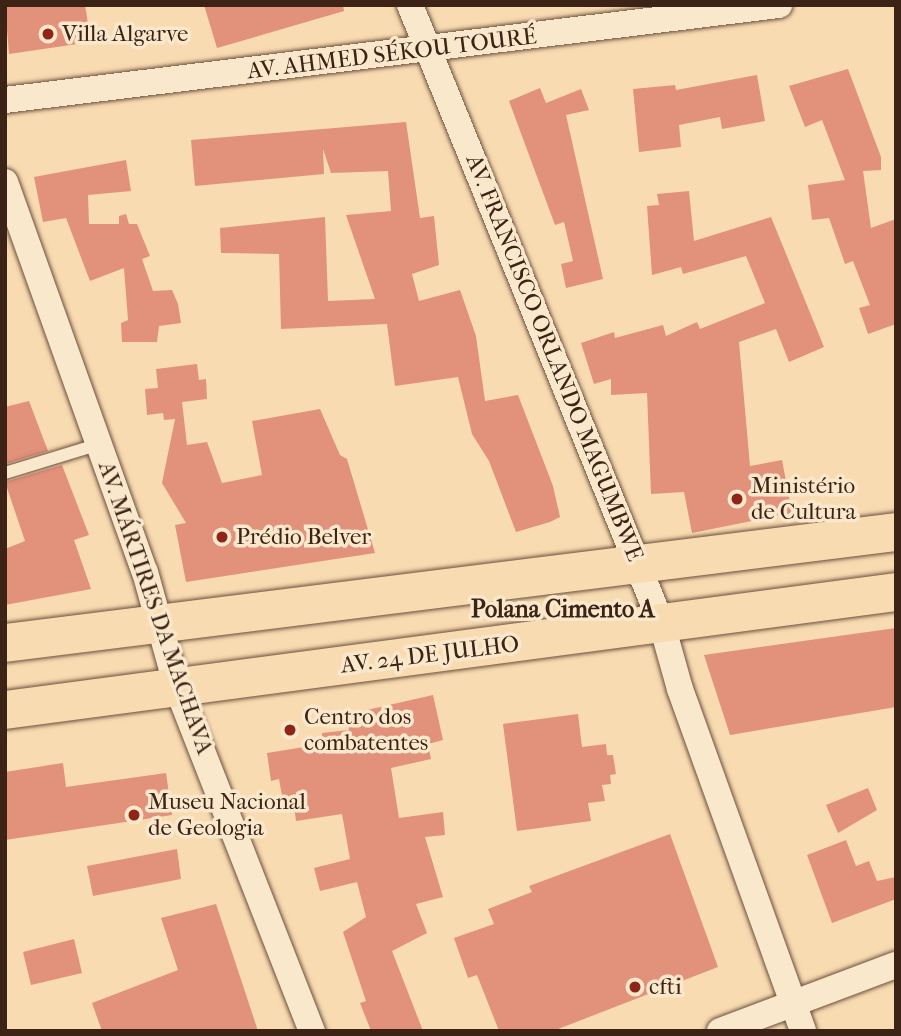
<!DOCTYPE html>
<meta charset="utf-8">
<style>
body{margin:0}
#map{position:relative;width:901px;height:1036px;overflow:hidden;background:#f8dbb1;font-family:"IM FELL French Canon",serif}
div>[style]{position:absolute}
.building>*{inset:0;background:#e2917b}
.roads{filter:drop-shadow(0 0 2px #6c503d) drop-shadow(0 0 2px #6c503d)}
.service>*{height:12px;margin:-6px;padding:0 6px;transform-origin:6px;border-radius:6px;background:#fae8cc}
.minor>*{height:26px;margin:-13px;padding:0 13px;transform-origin:13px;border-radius:13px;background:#fae8cc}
.primary>*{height:38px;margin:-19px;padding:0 19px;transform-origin:19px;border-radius:19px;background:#f8dbb1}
.dots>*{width:19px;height:19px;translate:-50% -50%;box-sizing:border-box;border:4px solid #fae8cc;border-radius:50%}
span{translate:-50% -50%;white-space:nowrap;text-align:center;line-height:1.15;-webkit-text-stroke:7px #fae8cc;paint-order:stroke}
.poi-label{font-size:23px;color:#3d2216}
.left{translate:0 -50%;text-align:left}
.street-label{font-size:23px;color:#3d2216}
.neighbourhood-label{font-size:24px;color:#3d2216;font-weight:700}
.frame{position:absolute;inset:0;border:7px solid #3d2216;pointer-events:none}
</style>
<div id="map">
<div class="building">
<div style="clip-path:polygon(5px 5px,85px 5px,91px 42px,9px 54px)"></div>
<div style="clip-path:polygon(204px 5px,343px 5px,344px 11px,217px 48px)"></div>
<div style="clip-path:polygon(848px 69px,881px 157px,881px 170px,863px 171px,871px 228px,896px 219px,896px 324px,868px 334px,859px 308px,870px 305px,853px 261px,845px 264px,829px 218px,812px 220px,808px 185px,845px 180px,822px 120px,805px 127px,789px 86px)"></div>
<div style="clip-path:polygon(757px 75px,765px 121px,722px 129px,720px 117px,679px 125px,681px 147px,639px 152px,633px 89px,675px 85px,676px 90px)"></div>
<div style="clip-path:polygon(540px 88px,546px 103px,581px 89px,589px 110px,566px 115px,603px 279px,566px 288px,561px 264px,573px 261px,564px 222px,555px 225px,509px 101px)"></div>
<div style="clip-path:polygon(406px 122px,420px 218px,434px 216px,439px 265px,412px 274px,419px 301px,460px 290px,476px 336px,485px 401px,518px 395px,553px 486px,560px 517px,550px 522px,516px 532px,489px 461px,472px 434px,458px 377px,395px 386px,387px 324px,281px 329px,279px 254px,221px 253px,220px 228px,325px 217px,328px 301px,375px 299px,346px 215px,391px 211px,388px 171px,331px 173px,323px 149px,324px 174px,195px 186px,191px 140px)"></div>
<div style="clip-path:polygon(126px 160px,131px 191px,88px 195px,89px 224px,119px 224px,119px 216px,126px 214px,129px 224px,137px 224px,150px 256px,142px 259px,153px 291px,172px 290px,178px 304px,181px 323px,159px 326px,157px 342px,122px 342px,121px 323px,128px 320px,124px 268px,90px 281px,66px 218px,43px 222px,34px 177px)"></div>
<div style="clip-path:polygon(689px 191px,694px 241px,771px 217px,824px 347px,789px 362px,776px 329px,739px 342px,750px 466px,782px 460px,792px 513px,692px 533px,684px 492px,651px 494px,647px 393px,611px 395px,611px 379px,594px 384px,581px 343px,614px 332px,615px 338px,663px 325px,666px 336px,697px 322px,700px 329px,765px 303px,746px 256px,683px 274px,681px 267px,652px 275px,647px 206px,659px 205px,657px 194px)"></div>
<div style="clip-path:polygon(197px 364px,199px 380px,206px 379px,207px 399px,182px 402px,187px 445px,207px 442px,222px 483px,262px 475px,252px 421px,320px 409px,340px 455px,347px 459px,375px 553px,186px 582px,175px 525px,186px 523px,162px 483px,175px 419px,164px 420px,163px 413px,147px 415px,145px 389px,158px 388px,156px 369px)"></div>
<div style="clip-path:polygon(29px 401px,48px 451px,5px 464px,5px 407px)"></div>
<div style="clip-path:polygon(62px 465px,89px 535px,74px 540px,91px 589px,5px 605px,5px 549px,25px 541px,5px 482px)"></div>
<div style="clip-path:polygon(896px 628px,896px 707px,730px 735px,704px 655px)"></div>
<div style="clip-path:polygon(433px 695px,443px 740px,428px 744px,431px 759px,391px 768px,399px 818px,443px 812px,445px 835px,425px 837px,443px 897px,416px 904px,427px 933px,392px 951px,423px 1031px,371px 1031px,360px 1003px,366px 1001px,343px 932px,366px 917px,357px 882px,320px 891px,314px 868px,350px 859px,342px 814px,296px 821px,293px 799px,283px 801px,279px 779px,271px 781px,267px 753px,323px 744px,322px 733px,349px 730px,345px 715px)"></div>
<div style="clip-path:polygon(578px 714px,582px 747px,606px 744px,607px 755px,613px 755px,616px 774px,610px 775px,611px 784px,602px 785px,605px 801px,588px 803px,591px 821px,517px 831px,503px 724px)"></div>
<div style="clip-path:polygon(63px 763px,66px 787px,166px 773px,172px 815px,5px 840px,5px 772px)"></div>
<div style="clip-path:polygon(868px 788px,877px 810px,838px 833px,826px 805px)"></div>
<div style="clip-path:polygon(670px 834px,718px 967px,553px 1031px,499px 1031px,477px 975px,468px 978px,454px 938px,494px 924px,488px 909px,532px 892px,529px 886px)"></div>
<div style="clip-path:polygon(846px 840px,856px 866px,869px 861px,877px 881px,896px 877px,896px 899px,832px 923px,807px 855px)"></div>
<div style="clip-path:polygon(177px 849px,181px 879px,93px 896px,87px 866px)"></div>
<div style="clip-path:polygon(216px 904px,258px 1031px,102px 1031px,92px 1003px,178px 970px,161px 918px)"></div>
<div style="clip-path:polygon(74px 939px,82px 973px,31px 985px,23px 952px)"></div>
</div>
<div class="roads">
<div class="service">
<div style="left:5px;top:473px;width:99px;rotate:-17deg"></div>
</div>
<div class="minor">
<div style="left:410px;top:5px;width:669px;rotate:67.88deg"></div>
<div style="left:662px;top:625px;width:66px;rotate:74.3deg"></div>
<div style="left:680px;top:689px;width:363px;rotate:70.2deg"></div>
<div style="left:5px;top:100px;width:780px;rotate:-7deg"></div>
<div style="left:5px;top:182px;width:414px;rotate:70.3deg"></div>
<div style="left:145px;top:572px;width:119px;rotate:74.5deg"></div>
<div style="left:177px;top:687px;width:370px;rotate:68.6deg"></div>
<div style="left:720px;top:1031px;width:188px;rotate:-20.6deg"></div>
</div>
<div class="primary">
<div style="left:5px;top:643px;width:898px;rotate:-7.1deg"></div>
<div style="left:5px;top:710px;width:899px;rotate:-7.54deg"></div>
</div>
</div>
<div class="dots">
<div style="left:48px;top:34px;background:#8f2418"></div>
<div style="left:737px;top:499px;background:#8f2418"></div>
<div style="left:222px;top:537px;background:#8f2418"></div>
<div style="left:290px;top:730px;background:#8f2418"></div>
<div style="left:134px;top:815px;background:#8f2418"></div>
<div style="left:635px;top:987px;background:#8f2418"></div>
</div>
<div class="poi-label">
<span class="left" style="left:62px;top:34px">Villa Algarve</span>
<span class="left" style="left:751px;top:499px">Ministério<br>de Cultura</span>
<span class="left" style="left:236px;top:537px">Prédio Belver</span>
<span class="left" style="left:304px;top:730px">Centro dos<br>combatentes</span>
<span class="left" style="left:148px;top:815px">Museu Nacional<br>de Geologia</span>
<span class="left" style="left:649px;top:987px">cfti</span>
</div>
<div class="street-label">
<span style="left:392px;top:54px;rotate:-7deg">AV. AHMED SÉKOU TOURÉ</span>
<span style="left:554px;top:358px;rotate:68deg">AV. FRANCISCO ORLANDO MAGUMBWE</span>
<span style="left:155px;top:608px;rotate:71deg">AV. MÁRTIRES DA MACHAVA</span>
<span style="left:430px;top:655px;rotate:-7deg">AV. 24 DE JULHO</span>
</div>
<div class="neighbourhood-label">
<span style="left:563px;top:610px">Polana Cimento A</span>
</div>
<div class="frame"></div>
</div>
